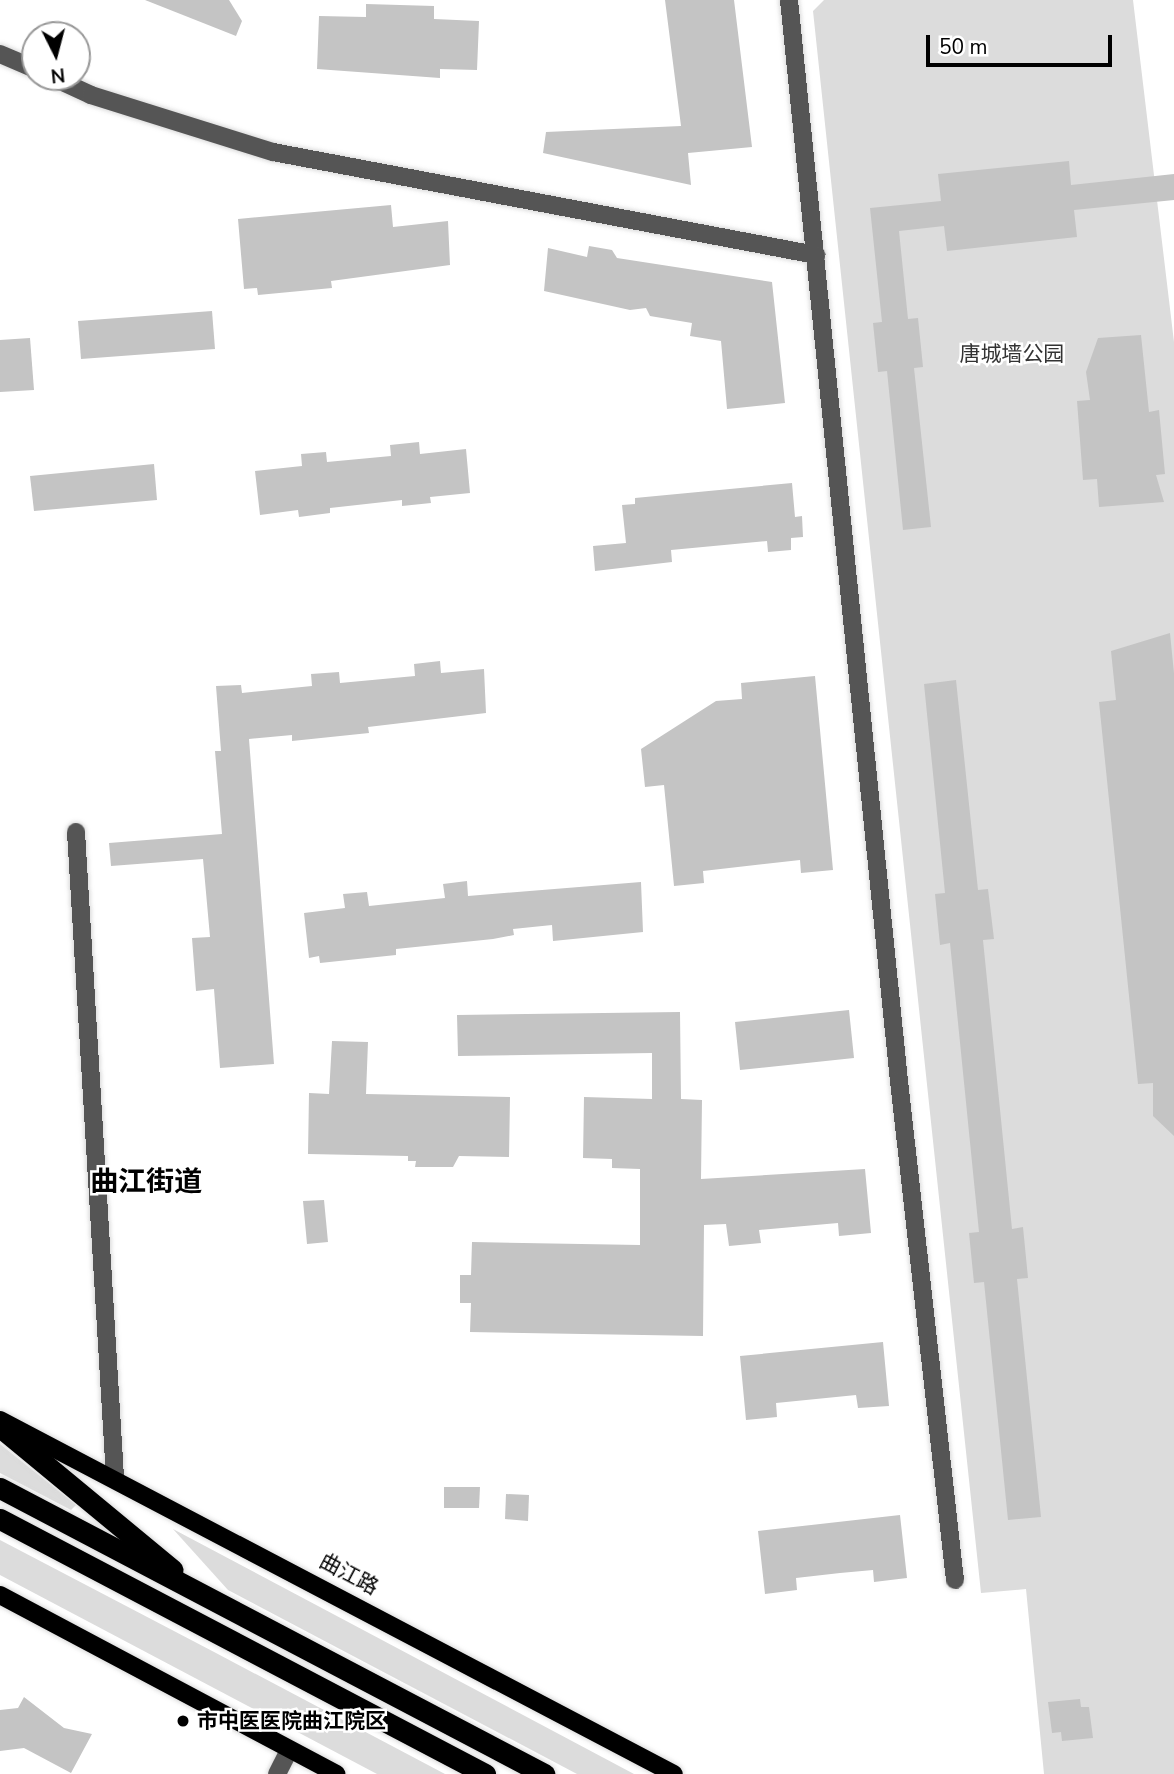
<!DOCTYPE html>
<meta charset="utf-8">
<style>
body{margin:0}
#map{position:relative;width:1174px;height:1774px;overflow:hidden;background:#fff;font-family:"Nunito Sans","Noto Sans SC",sans-serif}
div>[style]{position:absolute}
.green>*{inset:0;background:#dcdcdc}
.building>*{inset:0;background:#c4c4c4}
.roads{filter:drop-shadow(0 0 2px #dbdbdb) drop-shadow(0 0 2px #dbdbdb)}
.minor>*{height:18px;margin:-9px;padding:0 9px;transform-origin:9px;border-radius:9px;background:#555}
.major>*{height:18px;margin:-9px;padding:0 9px;transform-origin:9px;border-radius:9px;background:#000}
.highway>*{height:21px;margin:-10.5px;padding:0 10.5px;transform-origin:10.5px;border-radius:10.5px;background:#000}
.dots>*{width:19px;height:19px;translate:-50% -50%;box-sizing:border-box;border:4px solid #fff;border-radius:50%}
span{translate:-50% -50%;white-space:nowrap;text-align:center;line-height:1.15;-webkit-text-stroke:5px #fff;paint-order:stroke}
.park-label{font-size:21px;color:#333}
.street-label{font-size:21px;color:#000}
.poi-label{font-size:21px;color:#000;font-weight:700}
.left{translate:0 -50%;text-align:left}
.district-label{font-size:28px;color:#000;font-weight:700}
.north{position:absolute;left:21px;top:21px;width:70px;height:70px;box-sizing:border-box;background:#fff;border:2px solid #999;border-radius:50%;rotate:174deg;font-size:19px;font-weight:700;line-height:28px;text-align:center;color:#000}
.north::after{content:'';display:block;margin:auto;width:24px;height:32px;background:#000;clip-path:polygon(50% 0,100% 100%,50% 72%,0 100%)}
.scale{position:absolute;left:926px;top:35px;width:186px;height:32px;box-sizing:border-box;border:4px solid #000;border-top:0;padding-left:9px;font-size:21px;line-height:24px;white-space:nowrap;color:#000;-webkit-text-stroke:5px #fff;paint-order:stroke}
</style>
<div id="map">
<div class="green">
<div style="clip-path:polygon(824px 0,1133px 0,1174px 342px,1174px 1774px,1044px 1774px,1026px 1589px,981px 1593px,813px 11px)"></div>
<div style="clip-path:polygon(0 1444px,76px 1505px,71px 1510px,0 1473px)"></div>
<div style="clip-path:polygon(173px 1529px,634px 1774px,577px 1774px,228px 1590px)"></div>
<div style="clip-path:polygon(0 1540px,216px 1653px,445px 1774px,377px 1774px,0 1575px)"></div>
</div>
<div class="building">
<div style="clip-path:polygon(145px 0,229px 0,242px 21px,236px 36px)"></div>
<div style="clip-path:polygon(665px 0,734px 0,752px 147px,688px 153px,691px 185px,543px 153px,546px 132px,681px 126px)"></div>
<div style="clip-path:polygon(366px 4px,434px 6px,434px 19px,479px 21px,477px 70px,440px 69px,440px 78px,317px 69px,319px 16px,366px 17px)"></div>
<div style="clip-path:polygon(1069px 161px,1071px 185px,1174px 174px,1174px 200px,1074px 210px,1077px 237px,947px 251px,944px 226px,899px 231px,908px 319px,918px 318px,923px 367px,914px 368px,931px 527px,903px 530px,887px 371px,878px 372px,873px 323px,882px 322px,870px 208px,941px 201px,938px 174px)"></div>
<div style="clip-path:polygon(391px 205px,393px 227px,448px 221px,450px 265px,331px 281px,332px 288px,258px 295px,257px 288px,244px 289px,238px 219px)"></div>
<div style="clip-path:polygon(589px 246px,612px 250px,617px 258px,772px 282px,785px 403px,727px 409px,721px 341px,690px 336px,692px 323px,650px 316px,646px 308px,630px 310px,544px 291px,548px 248px,587px 257px)"></div>
<div style="clip-path:polygon(212px 311px,215px 349px,81px 359px,78px 321px)"></div>
<div style="clip-path:polygon(1141px 335px,1149px 412px,1159px 410px,1165px 474px,1156px 475px,1164px 502px,1099px 507px,1097px 479px,1083px 480px,1077px 401px,1090px 400px,1086px 372px,1098px 338px)"></div>
<div style="clip-path:polygon(30px 338px,34px 390px,0 392px,0 340px)"></div>
<div style="clip-path:polygon(419px 442px,420px 454px,466px 449px,470px 493px,430px 497px,431px 503px,402px 506px,402px 500px,330px 508px,330px 513px,299px 517px,298px 510px,260px 515px,255px 471px,302px 466px,301px 454px,326px 452px,327px 462px,391px 456px,390px 445px)"></div>
<div style="clip-path:polygon(154px 464px,157px 500px,34px 511px,30px 476px)"></div>
<div style="clip-path:polygon(792px 483px,795px 517px,802px 516px,803px 537px,791px 538px,791px 550px,768px 552px,767px 541px,671px 550px,672px 562px,595px 571px,593px 546px,626px 543px,622px 505px,635px 504px,635px 498px)"></div>
<div style="clip-path:polygon(1170px 633px,1174px 673px,1174px 1136px,1153px 1116px,1153px 1083px,1138px 1084px,1099px 702px,1116px 700px,1111px 651px)"></div>
<div style="clip-path:polygon(440px 661px,441px 673px,484px 669px,486px 713px,368px 727px,369px 733px,292px 741px,292px 735px,249px 739px,274px 1064px,220px 1068px,214px 989px,196px 991px,192px 938px,210px 937px,203px 859px,111px 866px,109px 843px,222px 834px,215px 751px,221px 751px,216px 686px,241px 685px,242px 693px,312px 686px,311px 674px,339px 672px,340px 683px,415px 676px,414px 664px)"></div>
<div style="clip-path:polygon(815px 676px,833px 870px,801px 873px,800px 860px,703px 871px,704px 883px,674px 886px,664px 785px,645px 787px,641px 749px,716px 701px,742px 699px,741px 683px)"></div>
<div style="clip-path:polygon(956px 680px,978px 890px,988px 889px,994px 939px,983px 940px,1012px 1229px,1023px 1227px,1028px 1278px,1017px 1279px,1041px 1517px,1008px 1520px,984px 1282px,974px 1283px,969px 1233px,979px 1232px,950px 943px,940px 945px,935px 894px,945px 893px,924px 684px)"></div>
<div style="clip-path:polygon(467px 881px,468px 896px,641px 882px,643px 932px,553px 941px,552px 925px,513px 929px,514px 935px,493px 939px,396px 949px,396px 955px,320px 963px,319px 956px,309px 958px,304px 913px,345px 908px,343px 894px,367px 892px,369px 906px,445px 898px,443px 884px)"></div>
<div style="clip-path:polygon(849px 1010px,854px 1058px,740px 1070px,735px 1022px)"></div>
<div style="clip-path:polygon(680px 1012px,681px 1099px,702px 1100px,701px 1179px,865px 1169px,871px 1233px,839px 1236px,838px 1223px,759px 1230px,761px 1243px,729px 1246px,726px 1224px,704px 1225px,703px 1336px,470px 1332px,471px 1303px,460px 1303px,460px 1275px,471px 1275px,472px 1242px,640px 1245px,640px 1169px,612px 1168px,612px 1159px,583px 1158px,584px 1097px,652px 1099px,652px 1053px,458px 1056px,457px 1015px)"></div>
<div style="clip-path:polygon(332px 1041px,368px 1042px,366px 1094px,510px 1097px,509px 1157px,459px 1156px,453px 1167px,415px 1167px,416px 1161px,408px 1161px,408px 1156px,308px 1154px,309px 1093px,329px 1094px)"></div>
<div style="clip-path:polygon(324px 1200px,328px 1242px,307px 1244px,303px 1201px)"></div>
<div style="clip-path:polygon(883px 1342px,889px 1406px,858px 1408px,856px 1395px,776px 1403px,777px 1417px,746px 1420px,740px 1356px)"></div>
<div style="clip-path:polygon(444px 1487px,480px 1487px,479px 1508px,444px 1508px)"></div>
<div style="clip-path:polygon(506px 1494px,529px 1495px,528px 1521px,505px 1519px)"></div>
<div style="clip-path:polygon(900px 1515px,907px 1578px,874px 1582px,873px 1570px,840px 1573px,796px 1578px,797px 1590px,765px 1594px,758px 1531px)"></div>
<div style="clip-path:polygon(24px 1697px,64px 1728px,92px 1734px,71px 1773px,24px 1748px,0 1751px,0 1710px,18px 1708px)"></div>
<div style="clip-path:polygon(1080px 1699px,1081px 1707px,1089px 1707px,1093px 1738px,1062px 1741px,1061px 1732px,1052px 1733px,1048px 1702px)"></div>
</div>
<div class="roads">
<div class="minor">
<div style="left:789px;top:0;width:1087px;rotate:84.19deg"></div>
<div style="left:899px;top:1081px;width:502px;rotate:83.6deg"></div>
<div style="left:0;top:54px;width:38px;rotate:23deg"></div>
<div style="left:52px;top:77px;width:43px;rotate:24.8deg"></div>
<div style="left:91px;top:95px;width:191px;rotate:17.4deg"></div>
<div style="left:273px;top:152px;width:553px;rotate:10.74deg"></div>
<div style="left:76px;top:832px;width:646px;rotate:86.54deg"></div>
<div style="left:277px;top:1774px;width:27px;rotate:-63deg"></div>
</div>
<div class="major">
<div style="left:0;top:1420px;width:761px;rotate:27.71deg"></div>
<div style="left:0;top:1595px;width:381px;rotate:28deg"></div>
</div>
<div class="highway">
<div style="left:0;top:1427px;width:224px;rotate:39.6deg"></div>
<div style="left:0;top:1488px;width:615px;rotate:27.73deg"></div>
<div style="left:0;top:1519px;width:548px;rotate:27.73deg"></div>
</div>
</div>
<div class="dots">
<div style="left:183px;top:1721px;background:#000"></div>
</div>
<div class="park-label">
<span style="left:1012px;top:354px">唐城墙公园</span>
</div>
<div class="street-label">
<span style="left:349px;top:1574px;rotate:28deg">曲江路</span>
</div>
<div class="poi-label">
<span class="left" style="left:197px;top:1721px">市中医医院曲江院区</span>
</div>
<div class="district-label">
<span style="left:146px;top:1182px">曲江街道</span>
</div>
<div class="north">N</div>
<div class="scale">50 m</div>
</div>
